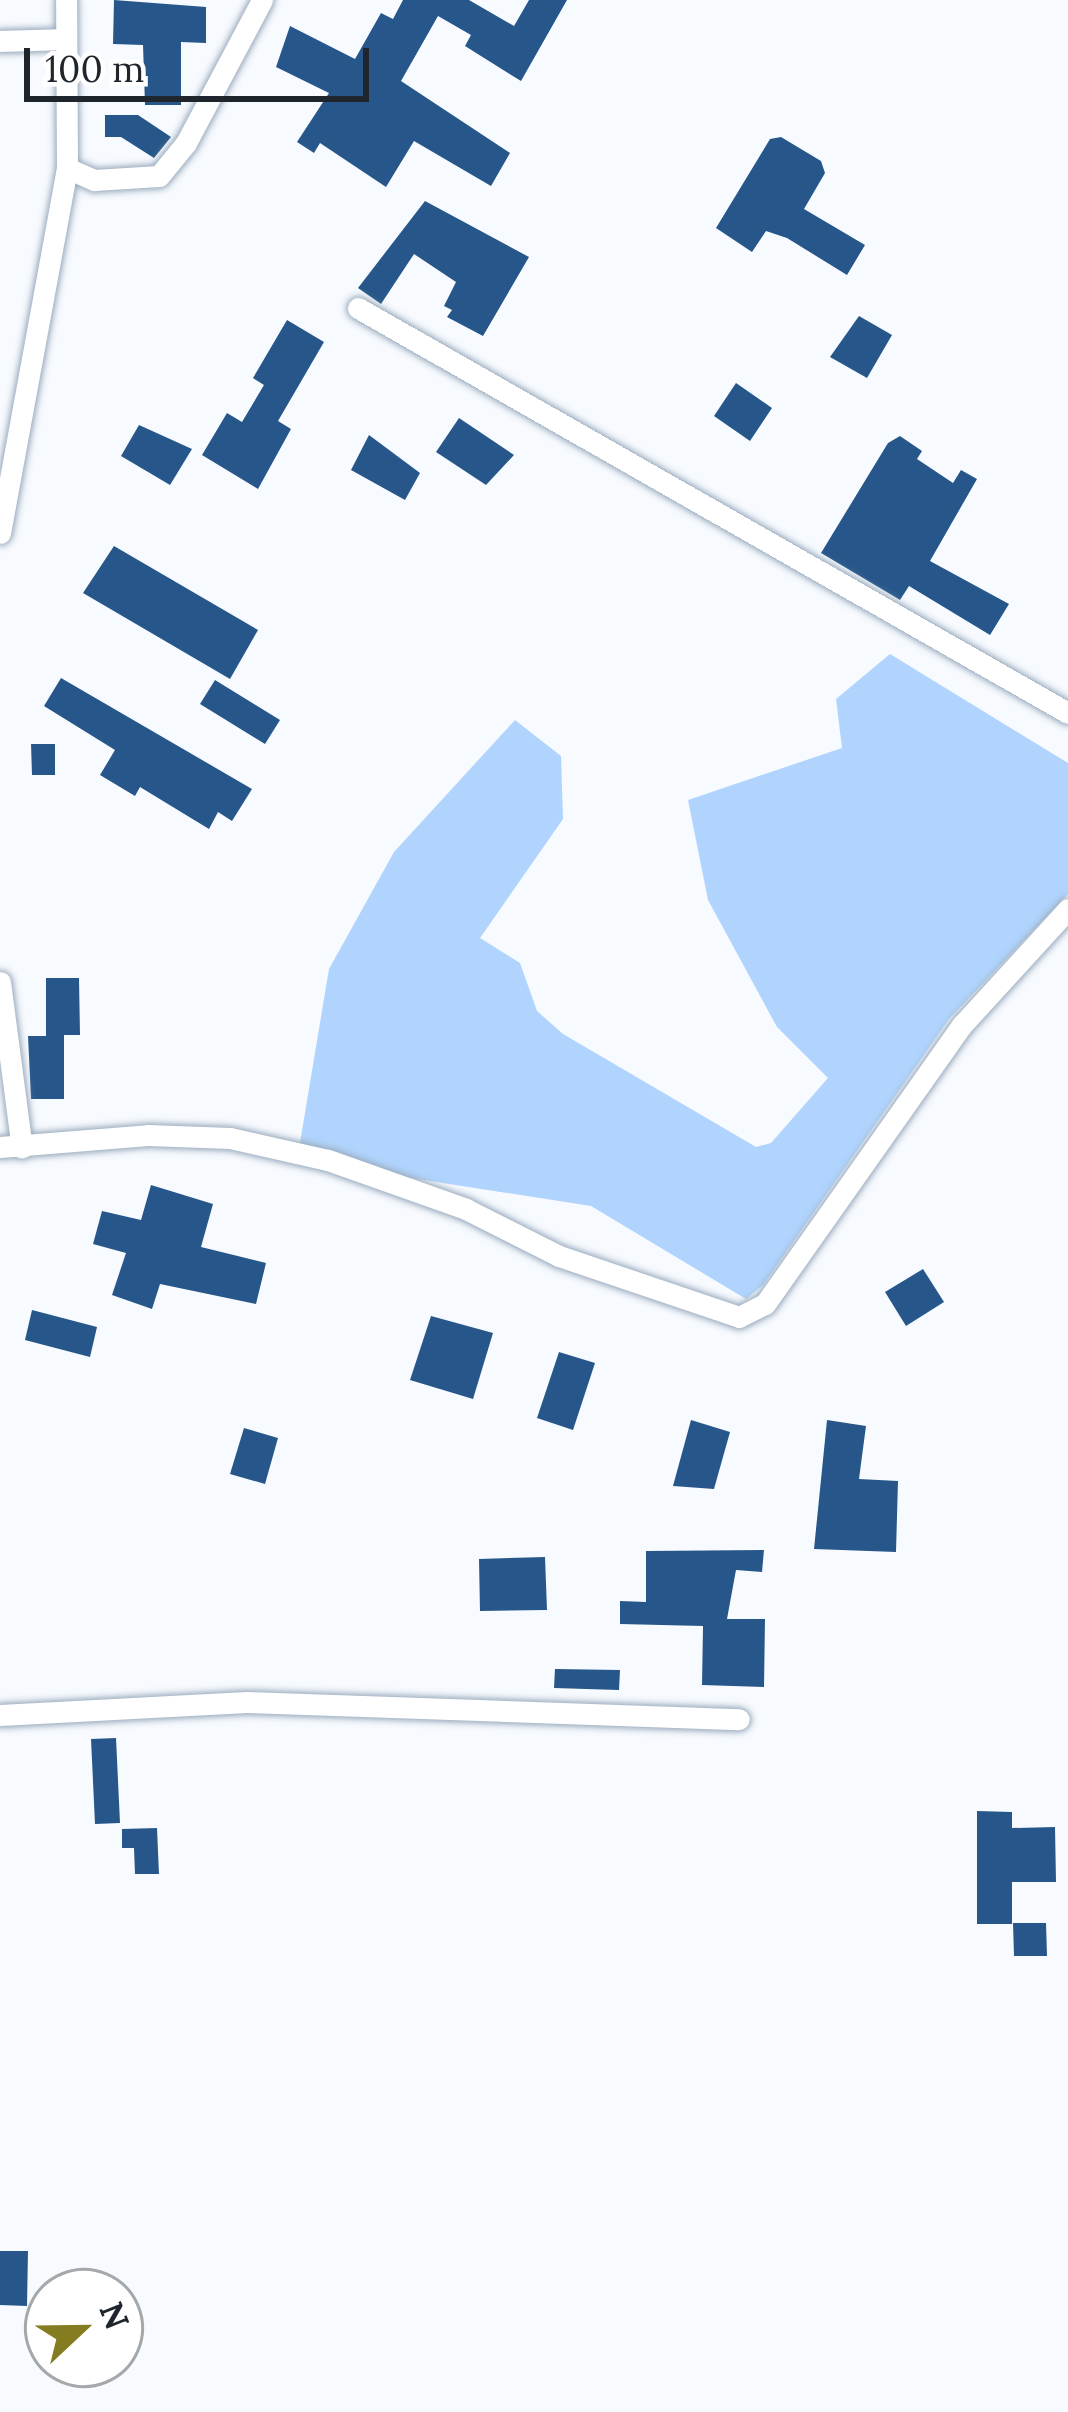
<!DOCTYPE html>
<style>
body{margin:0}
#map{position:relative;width:1068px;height:2412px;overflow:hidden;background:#f7fafe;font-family:Lora,serif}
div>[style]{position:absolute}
.green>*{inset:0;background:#b0d4fd}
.building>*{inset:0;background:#27578a}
.roads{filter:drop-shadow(0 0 3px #9bacbf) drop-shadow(0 0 3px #9bacbf)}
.street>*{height:21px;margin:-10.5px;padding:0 10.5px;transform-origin:10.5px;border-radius:10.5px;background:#fff}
span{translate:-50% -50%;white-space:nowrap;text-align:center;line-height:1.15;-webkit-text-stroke:12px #fff;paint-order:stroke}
.north{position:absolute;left:24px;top:2268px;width:120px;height:120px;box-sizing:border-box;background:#fff;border:3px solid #a5a8ab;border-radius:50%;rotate:68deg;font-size:33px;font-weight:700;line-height:48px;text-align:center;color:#1e252c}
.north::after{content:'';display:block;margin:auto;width:42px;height:54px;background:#857b20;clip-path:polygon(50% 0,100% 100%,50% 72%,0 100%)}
.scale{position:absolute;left:24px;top:48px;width:345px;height:54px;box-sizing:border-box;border:6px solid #1e252c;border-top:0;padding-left:15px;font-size:36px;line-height:42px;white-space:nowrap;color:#1e252c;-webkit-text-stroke:9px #fff;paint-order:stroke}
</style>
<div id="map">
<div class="green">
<div style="clip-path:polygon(890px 654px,1068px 763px,1068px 894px,949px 1019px,763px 1285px,746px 1299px,591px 1206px,398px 1176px,300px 1143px,329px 969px,394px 852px,515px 720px,561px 756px,563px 819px,480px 938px,520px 963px,537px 1011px,563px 1034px,756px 1147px,771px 1143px,828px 1078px,777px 1027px,708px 900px,688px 800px,842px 748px,836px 699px)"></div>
</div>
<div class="building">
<div style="clip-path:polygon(114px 0,206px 7px,206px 43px,181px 42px,181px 105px,145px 105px,143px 45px,113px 44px)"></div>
<div style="clip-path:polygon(403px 0,469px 0,514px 26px,529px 0,567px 0,521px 81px,465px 46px,471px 35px,438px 16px,401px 81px,510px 153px,491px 186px,414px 141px,386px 187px,320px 143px,314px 153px,297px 142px,329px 93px,276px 67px,290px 26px,355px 59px,381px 13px,393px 19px)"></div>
<div style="clip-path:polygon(105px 115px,138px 115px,171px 137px,154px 158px,121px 137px,105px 137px)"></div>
<div style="clip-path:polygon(781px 137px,821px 161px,825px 173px,804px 209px,865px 245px,847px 275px,787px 238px,766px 231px,752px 252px,716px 228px,770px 139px)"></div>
<div style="clip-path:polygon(425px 201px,529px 257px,483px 336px,447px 317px,452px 310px,444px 306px,456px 282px,414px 254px,381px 304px,358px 288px)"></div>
<div style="clip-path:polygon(859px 316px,892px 335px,867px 378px,830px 357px)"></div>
<div style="clip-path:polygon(287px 320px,324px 342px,278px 421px,291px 429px,258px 489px,202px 455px,227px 413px,242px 422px,264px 385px,253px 378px)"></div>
<div style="clip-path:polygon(736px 383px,772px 408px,750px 441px,714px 416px)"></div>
<div style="clip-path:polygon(459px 418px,514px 455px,486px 485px,436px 452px)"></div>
<div style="clip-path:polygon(139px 425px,192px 449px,170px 485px,121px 456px)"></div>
<div style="clip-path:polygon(369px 435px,420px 473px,405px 500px,351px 470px)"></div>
<div style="clip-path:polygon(900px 436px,922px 451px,917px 459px,953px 483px,961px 470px,977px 479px,930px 561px,1009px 604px,990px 635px,909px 586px,900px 600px,821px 553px,888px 443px)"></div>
<div style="clip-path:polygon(114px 546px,258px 630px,230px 679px,83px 593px)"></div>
<div style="clip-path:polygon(61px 678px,252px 789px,232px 821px,218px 812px,209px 829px,140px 787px,135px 796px,100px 775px,115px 750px,44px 706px)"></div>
<div style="clip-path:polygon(215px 680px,280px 720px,265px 744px,200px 704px)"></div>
<div style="clip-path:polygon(31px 744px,55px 744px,55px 775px,32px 775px)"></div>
<div style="clip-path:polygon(46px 978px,79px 978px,80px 1035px,64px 1035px,64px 1099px,31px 1099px,28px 1036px,46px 1036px)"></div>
<div style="clip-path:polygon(151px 1185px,213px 1204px,201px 1247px,266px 1263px,256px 1304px,160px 1284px,152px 1309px,112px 1295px,126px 1253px,93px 1244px,102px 1211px,141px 1220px)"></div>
<div style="clip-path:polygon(923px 1269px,944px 1302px,906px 1326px,885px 1292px)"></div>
<div style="clip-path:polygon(32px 1310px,97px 1327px,90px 1357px,25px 1340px)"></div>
<div style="clip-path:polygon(431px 1316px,493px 1333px,473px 1399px,410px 1380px)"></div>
<div style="clip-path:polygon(559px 1352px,595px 1363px,573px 1430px,537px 1418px)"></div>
<div style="clip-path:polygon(691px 1420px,730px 1432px,714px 1489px,673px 1486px)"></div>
<div style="clip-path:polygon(827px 1420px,866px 1426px,859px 1479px,898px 1481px,896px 1552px,814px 1549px)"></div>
<div style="clip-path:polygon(244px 1428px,278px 1438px,265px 1484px,230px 1474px)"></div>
<div style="clip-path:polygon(764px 1550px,762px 1572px,736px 1570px,727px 1619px,765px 1619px,764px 1687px,702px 1685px,703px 1626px,620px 1624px,620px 1601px,646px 1602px,646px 1551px)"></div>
<div style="clip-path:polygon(545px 1557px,547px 1610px,480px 1611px,479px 1559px)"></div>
<div style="clip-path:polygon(555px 1669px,620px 1670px,619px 1690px,554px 1688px)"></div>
<div style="clip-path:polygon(116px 1738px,120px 1823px,95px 1824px,91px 1739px)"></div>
<div style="clip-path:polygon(977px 1811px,1012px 1812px,1012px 1828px,1055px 1827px,1056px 1882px,1012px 1882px,1012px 1924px,977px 1924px)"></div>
<div style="clip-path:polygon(157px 1828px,159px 1874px,135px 1874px,134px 1848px,122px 1848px,122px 1829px)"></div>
<div style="clip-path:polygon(1013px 1923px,1046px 1923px,1047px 1956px,1014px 1956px)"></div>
<div style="clip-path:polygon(0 2251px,28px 2251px,27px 2306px,0 2305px)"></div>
</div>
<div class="roads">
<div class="street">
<div style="left:0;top:41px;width:66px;rotate:-1.7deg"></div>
<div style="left:67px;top:168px;width:30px;rotate:24deg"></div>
<div style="left:94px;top:180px;width:65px;rotate:-3.5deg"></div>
<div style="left:159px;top:176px;width:43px;rotate:-50.7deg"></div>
<div style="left:186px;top:143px;width:162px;rotate:-62deg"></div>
<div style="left:358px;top:308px;width:817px;rotate:29.7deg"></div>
<div style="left:0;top:533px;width:371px;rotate:-79.6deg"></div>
<div style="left:67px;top:168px;width:168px;rotate:-90.3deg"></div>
<div style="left:0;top:982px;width:167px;rotate:82.5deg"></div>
<div style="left:0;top:1147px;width:148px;rotate:-4.6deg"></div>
<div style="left:148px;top:1135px;width:82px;rotate:2.1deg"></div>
<div style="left:230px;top:1138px;width:100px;rotate:12.7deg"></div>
<div style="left:328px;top:1160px;width:146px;rotate:19.5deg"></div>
<div style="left:466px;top:1209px;width:104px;rotate:26.8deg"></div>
<div style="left:559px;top:1256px;width:190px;rotate:18.7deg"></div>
<div style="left:739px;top:1317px;width:29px;rotate:-27deg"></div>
<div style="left:765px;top:1304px;width:342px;rotate:-54.8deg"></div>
<div style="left:962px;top:1025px;width:157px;rotate:-47.6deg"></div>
<div style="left:0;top:1715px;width:247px;rotate:-3deg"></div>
<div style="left:247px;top:1702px;width:492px;rotate:2deg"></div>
</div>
</div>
<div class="north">N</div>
<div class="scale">100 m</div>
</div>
